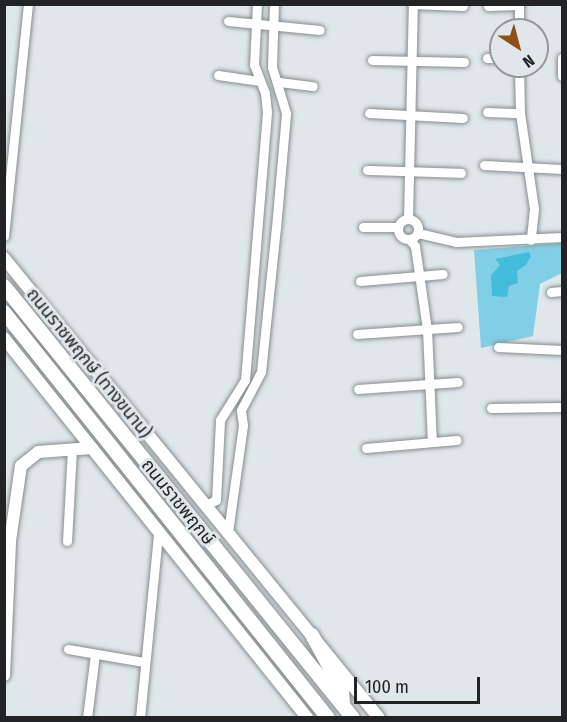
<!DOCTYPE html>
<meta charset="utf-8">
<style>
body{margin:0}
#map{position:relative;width:567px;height:722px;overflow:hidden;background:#e0e7ea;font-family:"Fira Sans Condensed","Noto Sans Thai",sans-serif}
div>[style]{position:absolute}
.green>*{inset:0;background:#80cfe6}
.water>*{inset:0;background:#44bddc}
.roads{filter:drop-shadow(0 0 2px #868d8f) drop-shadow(0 0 2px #868d8f)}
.street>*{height:9px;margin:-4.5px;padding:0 4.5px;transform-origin:4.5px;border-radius:4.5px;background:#fff}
.street>.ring{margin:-4.5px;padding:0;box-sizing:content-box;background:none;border:9px solid #fff;border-radius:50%}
.secondary>*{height:12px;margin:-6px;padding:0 6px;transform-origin:6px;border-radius:6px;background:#fff}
.primary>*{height:14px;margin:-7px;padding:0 7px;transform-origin:7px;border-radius:7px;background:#fff}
span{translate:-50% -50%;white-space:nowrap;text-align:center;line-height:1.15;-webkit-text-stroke:6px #e0e7ea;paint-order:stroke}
.street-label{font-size:18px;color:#212324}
.frame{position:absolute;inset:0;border:6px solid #212324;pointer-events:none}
.north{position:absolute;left:489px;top:18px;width:60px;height:60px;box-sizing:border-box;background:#e0e7ea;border:2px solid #94999b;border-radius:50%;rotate:144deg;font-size:16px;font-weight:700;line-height:24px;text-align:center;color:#212324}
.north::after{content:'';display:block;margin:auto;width:21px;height:27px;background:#8e5014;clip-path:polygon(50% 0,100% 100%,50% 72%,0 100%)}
.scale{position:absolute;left:354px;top:677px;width:126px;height:27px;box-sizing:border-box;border:3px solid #212324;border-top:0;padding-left:8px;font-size:18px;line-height:21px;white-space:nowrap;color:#212324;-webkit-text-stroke:4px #e0e7ea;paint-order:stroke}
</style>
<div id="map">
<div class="green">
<div style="clip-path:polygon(562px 243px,562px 273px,540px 284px,533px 336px,481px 348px,474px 250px)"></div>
</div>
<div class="water">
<div style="clip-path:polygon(529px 252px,531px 256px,526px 265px,517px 271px,518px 283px,509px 286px,507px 297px,492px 296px,491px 275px,500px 265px,495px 259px)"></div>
</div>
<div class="roads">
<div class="street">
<div style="left:412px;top:4px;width:51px;rotate:2.2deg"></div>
<div style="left:488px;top:6px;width:31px;rotate:-2deg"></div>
<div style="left:228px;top:21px;width:92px;rotate:5.6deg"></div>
<div style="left:519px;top:30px;width:26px;rotate:-90deg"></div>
<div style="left:487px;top:58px;width:14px"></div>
<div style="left:372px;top:60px;width:92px;rotate:1.2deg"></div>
<div style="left:519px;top:66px;width:47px;rotate:88.8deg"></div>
<div style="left:520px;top:113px;width:97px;rotate:81.7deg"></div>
<div style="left:534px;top:209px;width:31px;rotate:96deg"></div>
<div style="left:218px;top:75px;width:41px;rotate:8.3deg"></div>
<div style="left:562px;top:76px;width:18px;rotate:-90deg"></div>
<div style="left:279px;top:82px;width:34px;rotate:7deg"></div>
<div style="left:487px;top:112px;width:33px;rotate:2deg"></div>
<div style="left:369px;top:113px;width:94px;rotate:3deg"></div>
<div style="left:484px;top:165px;width:78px;rotate:2.9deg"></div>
<div style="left:367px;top:170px;width:94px;rotate:1.8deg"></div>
<div style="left:408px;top:219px;width:215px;rotate:-88.7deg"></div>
<div class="ring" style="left:398px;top:219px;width:11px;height:11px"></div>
<div style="left:363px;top:227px;width:35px"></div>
<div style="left:418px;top:233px;width:39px;rotate:13deg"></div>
<div style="left:456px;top:242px;width:106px;rotate:-2.7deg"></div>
<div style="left:4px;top:236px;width:233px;rotate:-84.1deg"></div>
<div style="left:409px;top:239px;width:9px;rotate:49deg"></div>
<div style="left:415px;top:246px;width:84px;rotate:81.8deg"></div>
<div style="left:427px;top:329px;width:113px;rotate:87.5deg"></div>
<div style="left:360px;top:281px;width:83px;rotate:-4.8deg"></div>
<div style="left:551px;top:292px;width:11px;rotate:-5deg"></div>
<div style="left:357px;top:334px;width:101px;rotate:-4deg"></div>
<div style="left:498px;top:347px;width:64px;rotate:2.7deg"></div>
<div style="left:358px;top:389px;width:100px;rotate:-4deg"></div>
<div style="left:491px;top:408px;width:71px;rotate:-0.8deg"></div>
<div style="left:366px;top:448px;width:91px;rotate:-5deg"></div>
<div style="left:206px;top:505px;width:11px;rotate:-27deg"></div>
<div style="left:216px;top:500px;width:80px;rotate:-87.1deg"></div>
<div style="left:220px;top:420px;width:47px;rotate:-58deg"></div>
<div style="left:245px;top:380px;width:269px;rotate:-85.3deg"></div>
<div style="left:267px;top:112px;width:19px;rotate:-96deg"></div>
<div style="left:265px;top:93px;width:30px;rotate:-111deg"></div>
<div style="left:254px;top:65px;width:61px;rotate:-87.2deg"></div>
<div style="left:228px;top:532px;width:108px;rotate:-82deg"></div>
<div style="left:243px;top:425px;width:15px;rotate:-98deg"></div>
<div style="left:241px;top:410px;width:43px;rotate:-62.2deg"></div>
<div style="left:261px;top:372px;width:145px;rotate:-84.1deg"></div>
<div style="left:276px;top:228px;width:115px;rotate:-85deg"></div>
<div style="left:286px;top:113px;width:48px;rotate:-106.9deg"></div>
<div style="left:272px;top:67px;width:63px;rotate:-88.2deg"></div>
<div style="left:67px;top:541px;width:91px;rotate:-86.9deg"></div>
<div style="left:68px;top:649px;width:77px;rotate:9.7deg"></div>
<div style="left:87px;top:718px;width:64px;rotate:-82.9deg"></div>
<div style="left:140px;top:718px;width:185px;rotate:-84.4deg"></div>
</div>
<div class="secondary">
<div style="left:4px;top:258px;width:593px;rotate:50.81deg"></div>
<div style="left:4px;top:338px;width:486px;rotate:51.4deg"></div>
<div style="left:4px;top:675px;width:134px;rotate:-87.4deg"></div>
<div style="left:10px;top:541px;width:76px;rotate:-81.7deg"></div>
<div style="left:21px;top:466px;width:22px;rotate:-39deg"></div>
<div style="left:38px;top:452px;width:54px;rotate:-4.2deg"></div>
</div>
<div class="primary">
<div style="left:4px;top:286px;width:555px;rotate:51.07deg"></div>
<div style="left:4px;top:312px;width:519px;rotate:51.41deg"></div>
<div style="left:312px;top:635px;width:63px;rotate:61.4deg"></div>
<div style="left:342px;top:690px;width:15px;rotate:86deg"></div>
</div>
</div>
<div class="street-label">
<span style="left:89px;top:363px;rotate:51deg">ถนนราชพฤกษ์ (ทางขนาน)</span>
<span style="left:178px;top:502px;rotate:51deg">ถนนราชพฤกษ์</span>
</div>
<div class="frame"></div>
<div class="north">N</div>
<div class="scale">100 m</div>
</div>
